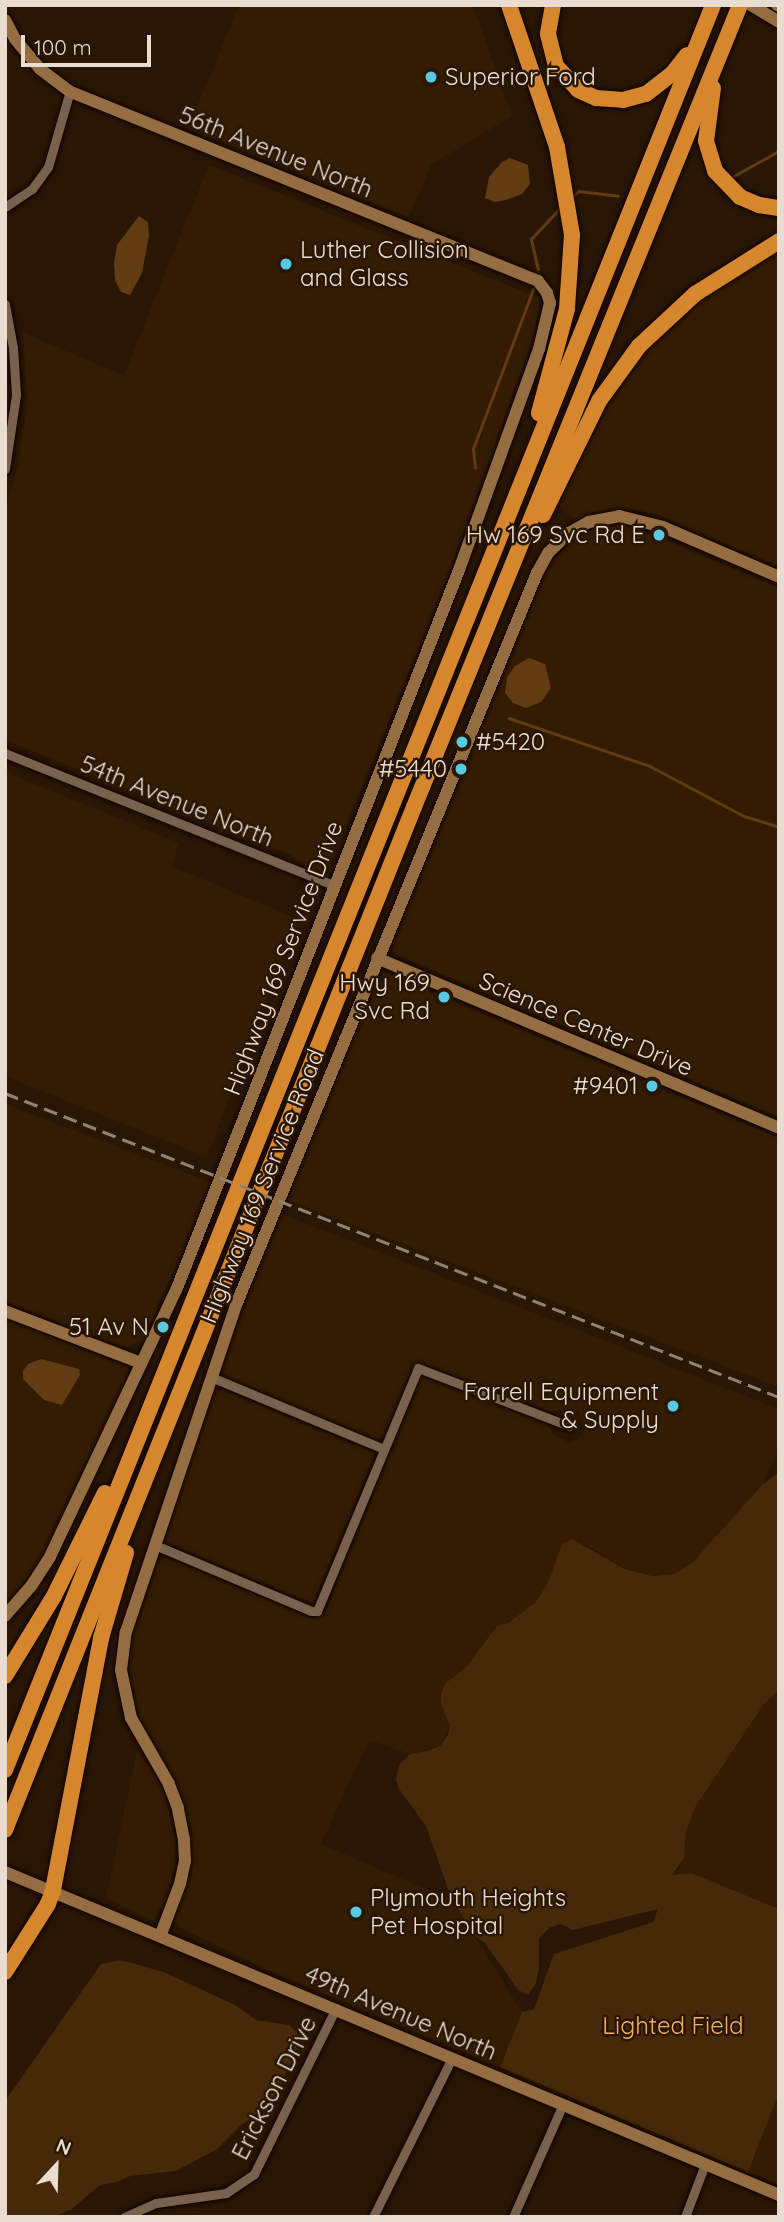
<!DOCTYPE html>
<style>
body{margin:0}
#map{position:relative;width:784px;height:2222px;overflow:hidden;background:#291604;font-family:Quicksand,sans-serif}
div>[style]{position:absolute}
.built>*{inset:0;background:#331c02}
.green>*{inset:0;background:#452908}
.water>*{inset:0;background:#613c13}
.stream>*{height:2.5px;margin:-1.25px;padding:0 1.25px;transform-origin:1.25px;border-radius:1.25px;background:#613c13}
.roads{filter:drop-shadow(0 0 2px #100300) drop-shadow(0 0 2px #100300)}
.street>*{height:9px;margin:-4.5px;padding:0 4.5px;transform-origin:4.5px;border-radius:4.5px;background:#78624d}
.secondary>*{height:12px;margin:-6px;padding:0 6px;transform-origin:6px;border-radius:6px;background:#946d43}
.highway>*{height:16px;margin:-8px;padding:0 8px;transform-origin:8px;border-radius:8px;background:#d6872d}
.rail>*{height:2.5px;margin-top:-1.25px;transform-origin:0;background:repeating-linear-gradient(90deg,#908172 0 14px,transparent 0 21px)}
.dots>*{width:19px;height:19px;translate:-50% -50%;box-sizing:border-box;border:4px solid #291604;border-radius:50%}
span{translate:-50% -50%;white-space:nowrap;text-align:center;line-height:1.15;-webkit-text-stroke:5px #291604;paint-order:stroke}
.poi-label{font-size:24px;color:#e9dcd0}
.left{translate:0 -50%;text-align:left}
.right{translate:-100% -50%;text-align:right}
.street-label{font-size:24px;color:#e9dcd0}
.park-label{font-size:24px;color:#f6ae65}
.frame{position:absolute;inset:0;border:7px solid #e9dcd0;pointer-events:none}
.north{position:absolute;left:21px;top:2131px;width:70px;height:70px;-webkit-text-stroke:5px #291604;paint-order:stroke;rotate:22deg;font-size:19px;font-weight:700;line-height:28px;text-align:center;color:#e9dcd0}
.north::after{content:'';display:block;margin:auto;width:24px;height:32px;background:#e9dcd0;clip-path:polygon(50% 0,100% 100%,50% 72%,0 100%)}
.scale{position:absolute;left:21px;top:35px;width:130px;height:32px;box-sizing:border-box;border:4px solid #e9dcd0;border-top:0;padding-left:9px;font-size:21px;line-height:24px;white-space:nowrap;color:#e9dcd0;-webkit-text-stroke:5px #291604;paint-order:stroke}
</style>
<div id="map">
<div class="built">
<div style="clip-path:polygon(239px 5px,473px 5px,512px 116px,431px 165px,409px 217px,188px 128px)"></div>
<div style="clip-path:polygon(209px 165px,540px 298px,533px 339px,446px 582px,329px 866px,316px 874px,291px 855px,5px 740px,5px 510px,18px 466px,27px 403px,23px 333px,124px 375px)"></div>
<div style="clip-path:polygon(779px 247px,779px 567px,651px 513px,627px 509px,598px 512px,576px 522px,554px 501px,611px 392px,664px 330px,702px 297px)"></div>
<div style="clip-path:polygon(620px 524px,636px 528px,779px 588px,779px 1117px,395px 954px,392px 950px,391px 942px,548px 564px,579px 536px,602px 526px)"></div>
<div style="clip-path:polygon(5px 772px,179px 843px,172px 866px,297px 919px,207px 1157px,5px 1076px)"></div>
<div style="clip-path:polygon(383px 972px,779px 1138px,779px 1387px,285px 1199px,376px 979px)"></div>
<div style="clip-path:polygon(5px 1104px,213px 1183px,143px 1341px,124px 1348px,5px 1302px)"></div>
<div style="clip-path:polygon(280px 1213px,779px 1409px,779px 1447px,763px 1484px,692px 1564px,674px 1574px,653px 1576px,625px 1569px,586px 1545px,563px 1544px,548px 1583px,535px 1603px,508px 1623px,497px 1627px,466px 1667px,447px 1682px,445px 1715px,450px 1725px,441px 1745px,410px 1754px,369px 1740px,321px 1844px,452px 1900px,522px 2012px,500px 2067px,266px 1969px,177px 1926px,175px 1918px,190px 1854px,188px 1824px,178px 1793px,146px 1736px,133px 1705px,129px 1673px,131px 1639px,157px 1562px,166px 1557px,312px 1618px,318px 1617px,327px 1608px,422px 1374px,546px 1422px,554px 1435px,570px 1443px,582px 1436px,584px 1426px,579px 1411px,572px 1408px,551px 1412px,417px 1363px,381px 1439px,372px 1441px,223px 1377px,219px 1369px)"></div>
<div style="clip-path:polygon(5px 1318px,127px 1366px,130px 1374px,45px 1554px,5px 1608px)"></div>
<div style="clip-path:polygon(221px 1389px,373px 1452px,375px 1455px,314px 1604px,165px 1543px,164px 1537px,213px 1392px)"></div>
<div style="clip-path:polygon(779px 1691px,779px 1909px,692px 1873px,671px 1875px,679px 1869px,684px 1858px,686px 1831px,696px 1806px,764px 1704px)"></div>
<div style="clip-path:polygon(137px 1751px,161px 1783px,175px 1834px,174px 1870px,167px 1898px,153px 1921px,106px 1898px)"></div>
<div style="clip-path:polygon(779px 2093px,779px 2185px,748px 2172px)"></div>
</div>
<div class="green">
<div style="clip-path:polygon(779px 1472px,779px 1691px,764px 1704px,696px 1806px,686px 1831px,684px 1858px,672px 1875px,692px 1873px,779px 1909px,779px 2093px,748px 2172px,500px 2067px,522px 2012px,534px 2009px,554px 1954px,653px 1922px,658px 1909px,573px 1930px,561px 1924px,549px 1928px,539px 1938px,539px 1968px,536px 1983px,528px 1995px,518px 1990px,485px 1943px,475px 1936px,452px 1900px,426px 1826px,399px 1789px,396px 1779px,399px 1765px,410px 1754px,430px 1750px,441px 1745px,448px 1735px,450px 1725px,441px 1705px,441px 1692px,447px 1682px,466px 1667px,497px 1626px,508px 1623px,535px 1603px,548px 1583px,562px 1544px,572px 1539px,625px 1569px,653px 1576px,674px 1574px,692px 1563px,763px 1484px)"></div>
<div style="clip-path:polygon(120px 1960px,164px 1972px,235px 2005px,256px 2020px,289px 2025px,297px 2032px,300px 2043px,273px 2101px,239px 2127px,217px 2149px,176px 2171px,130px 2176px,118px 2182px,100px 2185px,72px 2209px,53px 2217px,5px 2217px,5px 2101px,101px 1964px)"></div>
</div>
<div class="water">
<div style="clip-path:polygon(510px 158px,528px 165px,530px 184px,522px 194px,506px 200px,495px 202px,485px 198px,489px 177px,502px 162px)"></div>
<div style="clip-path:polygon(139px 216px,148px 222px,149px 236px,142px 273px,130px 295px,121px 292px,115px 280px,114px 263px,117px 245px)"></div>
<div style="clip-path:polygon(529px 658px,545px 664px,551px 688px,541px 702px,526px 708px,513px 703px,505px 693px,507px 677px,515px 666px)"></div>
<div style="clip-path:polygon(41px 1359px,79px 1369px,80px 1375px,62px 1405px,44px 1400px,23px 1379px,23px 1371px,28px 1364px)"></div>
</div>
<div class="stream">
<div style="left:730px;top:178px;width:56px;rotate:-28.9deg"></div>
<div style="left:574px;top:195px;width:6px;rotate:-39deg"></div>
<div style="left:579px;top:191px;width:39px;rotate:7deg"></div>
<div style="left:538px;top:270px;width:32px;rotate:-103deg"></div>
<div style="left:531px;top:239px;width:44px;rotate:-46.8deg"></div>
<div style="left:475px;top:468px;width:19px;rotate:-96deg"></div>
<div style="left:473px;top:449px;width:173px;rotate:-69.4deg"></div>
<div style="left:509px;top:718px;width:149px;rotate:18.8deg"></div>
<div style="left:650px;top:766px;width:106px;rotate:28deg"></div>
<div style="left:744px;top:816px;width:37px;rotate:17deg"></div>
</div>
<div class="roads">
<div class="street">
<div style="left:5px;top:207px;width:32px;rotate:-34deg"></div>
<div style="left:32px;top:189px;width:27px;rotate:-54deg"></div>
<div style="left:48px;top:167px;width:79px;rotate:-73.9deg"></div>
<div style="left:5px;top:304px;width:45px;rotate:79.7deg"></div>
<div style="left:13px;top:348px;width:47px;rotate:86.3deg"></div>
<div style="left:16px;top:395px;width:75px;rotate:98.5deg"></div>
<div style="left:5px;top:753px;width:354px;rotate:21.9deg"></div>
<div style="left:211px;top:1377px;width:187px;rotate:22.6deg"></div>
<div style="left:155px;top:1545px;width:169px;rotate:22.9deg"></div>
<div style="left:311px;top:1611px;width:6px"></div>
<div style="left:317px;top:1611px;width:263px;rotate:-67.4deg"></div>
<div style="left:418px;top:1368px;width:162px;rotate:21deg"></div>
<div style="left:124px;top:2217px;width:35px;rotate:-24deg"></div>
<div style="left:156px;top:2203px;width:71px;rotate:-8.1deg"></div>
<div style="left:226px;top:2193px;width:34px;rotate:-34deg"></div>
<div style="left:254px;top:2174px;width:185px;rotate:-63.7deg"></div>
<div style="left:373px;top:2217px;width:178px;rotate:-63.6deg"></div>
<div style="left:513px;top:2217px;width:124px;rotate:-66.1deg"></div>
<div style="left:685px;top:2217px;width:57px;rotate:-69.3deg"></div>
</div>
<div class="secondary">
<div style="left:751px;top:5px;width:33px;rotate:31deg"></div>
<div style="left:777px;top:5px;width:2px;rotate:27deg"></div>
<div style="left:5px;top:20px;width:21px;rotate:62deg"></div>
<div style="left:15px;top:39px;width:39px;rotate:50deg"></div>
<div style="left:40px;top:69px;width:39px;rotate:37deg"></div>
<div style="left:71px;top:92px;width:504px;rotate:22.03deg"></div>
<div style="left:538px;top:281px;width:15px;rotate:53deg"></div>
<div style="left:547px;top:293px;width:10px;rotate:73deg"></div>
<div style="left:550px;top:303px;width:47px;rotate:103.4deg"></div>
<div style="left:539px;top:349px;width:235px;rotate:109.9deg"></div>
<div style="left:459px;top:570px;width:771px;rotate:111.44deg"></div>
<div style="left:177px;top:1288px;width:297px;rotate:115.3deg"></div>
<div style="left:50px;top:1557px;width:33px;rotate:123deg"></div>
<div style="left:32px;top:1585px;width:41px;rotate:131.1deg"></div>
<div style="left:377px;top:958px;width:436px;rotate:22.9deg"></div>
<div style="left:5px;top:1311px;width:146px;rotate:20.9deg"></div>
<div style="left:5px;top:1872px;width:839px;rotate:22.65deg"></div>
<div style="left:161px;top:1934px;width:53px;rotate:-69.2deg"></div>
<div style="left:180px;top:1884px;width:24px;rotate:-78deg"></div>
<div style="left:185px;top:1861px;width:21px;rotate:-93deg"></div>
<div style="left:184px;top:1840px;width:33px;rotate:-101deg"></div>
<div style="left:178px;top:1808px;width:26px;rotate:-111deg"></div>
<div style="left:169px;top:1784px;width:76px;rotate:-119.9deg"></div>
<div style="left:131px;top:1718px;width:49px;rotate:-101.8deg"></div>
<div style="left:121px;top:1670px;width:38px;rotate:-83deg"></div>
<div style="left:126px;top:1632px;width:345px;rotate:-71.4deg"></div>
<div style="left:236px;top:1305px;width:791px;rotate:-67.65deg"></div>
<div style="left:537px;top:573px;width:23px;rotate:-61deg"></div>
<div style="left:548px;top:553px;width:29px;rotate:-44deg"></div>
<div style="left:569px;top:533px;width:23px;rotate:-29deg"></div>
<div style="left:589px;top:522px;width:31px;rotate:-11deg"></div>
<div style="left:619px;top:516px;width:45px;rotate:14deg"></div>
<div style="left:663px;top:527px;width:126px;rotate:23.3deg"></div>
</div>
<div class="highway">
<div style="left:509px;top:5px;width:150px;rotate:71.3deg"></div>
<div style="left:557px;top:147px;width:89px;rotate:80.3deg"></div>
<div style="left:572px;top:235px;width:74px;rotate:93.9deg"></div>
<div style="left:567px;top:309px;width:108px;rotate:105.1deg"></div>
<div style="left:553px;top:5px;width:29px;rotate:100deg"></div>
<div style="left:548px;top:34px;width:33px;rotate:76deg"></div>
<div style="left:556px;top:66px;width:33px;rotate:47deg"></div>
<div style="left:578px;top:90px;width:20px;rotate:24deg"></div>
<div style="left:596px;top:98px;width:27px;rotate:4deg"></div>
<div style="left:623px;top:100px;width:24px;rotate:-15deg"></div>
<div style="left:646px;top:94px;width:33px;rotate:-38deg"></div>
<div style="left:672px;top:74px;width:24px;rotate:-52deg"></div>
<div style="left:713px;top:88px;width:53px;rotate:97.5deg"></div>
<div style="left:706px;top:141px;width:31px;rotate:73deg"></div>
<div style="left:715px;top:171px;width:36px;rotate:46deg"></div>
<div style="left:740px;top:197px;width:21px;rotate:23deg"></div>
<div style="left:759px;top:205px;width:20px;rotate:9deg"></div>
<div style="left:543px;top:515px;width:127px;rotate:-63.8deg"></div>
<div style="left:599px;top:401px;width:68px;rotate:-54deg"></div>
<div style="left:639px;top:346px;width:76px;rotate:-42.9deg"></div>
<div style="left:695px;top:294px;width:99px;rotate:-32.2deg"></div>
<div style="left:5px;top:1676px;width:94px;rotate:-58.5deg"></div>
<div style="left:54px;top:1596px;width:115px;rotate:-63.7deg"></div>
<div style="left:5px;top:1770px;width:1902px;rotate:-68.14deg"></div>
<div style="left:5px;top:1830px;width:1102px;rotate:-68.21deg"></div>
<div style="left:414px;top:807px;width:866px;rotate:-67.88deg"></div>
<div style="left:5px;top:1972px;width:80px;rotate:-57.7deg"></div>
<div style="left:48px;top:1904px;width:15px;rotate:-70deg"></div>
<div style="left:53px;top:1890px;width:257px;rotate:-79.2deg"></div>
<div style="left:101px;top:1638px;width:89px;rotate:-73.6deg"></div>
</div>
</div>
<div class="rail">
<div style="left:5px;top:1093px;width:832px;rotate:21.44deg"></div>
</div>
<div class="dots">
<div style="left:431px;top:77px;background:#57c9e2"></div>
<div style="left:286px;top:264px;background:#57c9e2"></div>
<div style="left:659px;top:535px;background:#57c9e2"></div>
<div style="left:462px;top:742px;background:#57c9e2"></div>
<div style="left:461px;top:769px;background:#57c9e2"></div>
<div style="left:444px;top:997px;background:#57c9e2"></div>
<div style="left:652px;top:1086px;background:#57c9e2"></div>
<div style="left:163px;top:1327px;background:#57c9e2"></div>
<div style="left:673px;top:1406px;background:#57c9e2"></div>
<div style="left:356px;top:1912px;background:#57c9e2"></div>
</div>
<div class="poi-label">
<span class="left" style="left:445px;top:77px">Superior Ford</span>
<span class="left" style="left:300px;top:264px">Luther Collision<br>and Glass</span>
<span class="right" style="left:645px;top:535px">Hw 169 Svc Rd E</span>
<span class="left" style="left:476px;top:742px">#5420</span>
<span class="right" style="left:447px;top:769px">#5440</span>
<span class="right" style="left:430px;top:997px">Hwy 169<br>Svc Rd</span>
<span class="right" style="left:638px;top:1086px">#9401</span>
<span class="right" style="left:149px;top:1327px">51 Av N</span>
<span class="right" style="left:659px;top:1406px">Farrell Equipment<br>&amp; Supply</span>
<span class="left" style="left:370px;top:1912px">Plymouth Heights<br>Pet Hospital</span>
</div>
<div class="street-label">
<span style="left:276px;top:152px;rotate:22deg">56th Avenue North</span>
<span style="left:177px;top:801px;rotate:22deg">54th Avenue North</span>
<span style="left:283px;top:958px;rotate:-69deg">Highway 169 Service Drive</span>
<span style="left:586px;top:1024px;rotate:23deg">Science Center Drive</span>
<span style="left:262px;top:1186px;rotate:-68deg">Highway 169 Service Road</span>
<span style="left:401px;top:2013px;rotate:23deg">49th Avenue North</span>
<span style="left:274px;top:2088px;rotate:-63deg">Erickson Drive</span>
</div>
<div class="park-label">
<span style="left:673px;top:2026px">Lighted Field</span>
</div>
<div class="frame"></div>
<div class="north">N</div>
<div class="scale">100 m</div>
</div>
